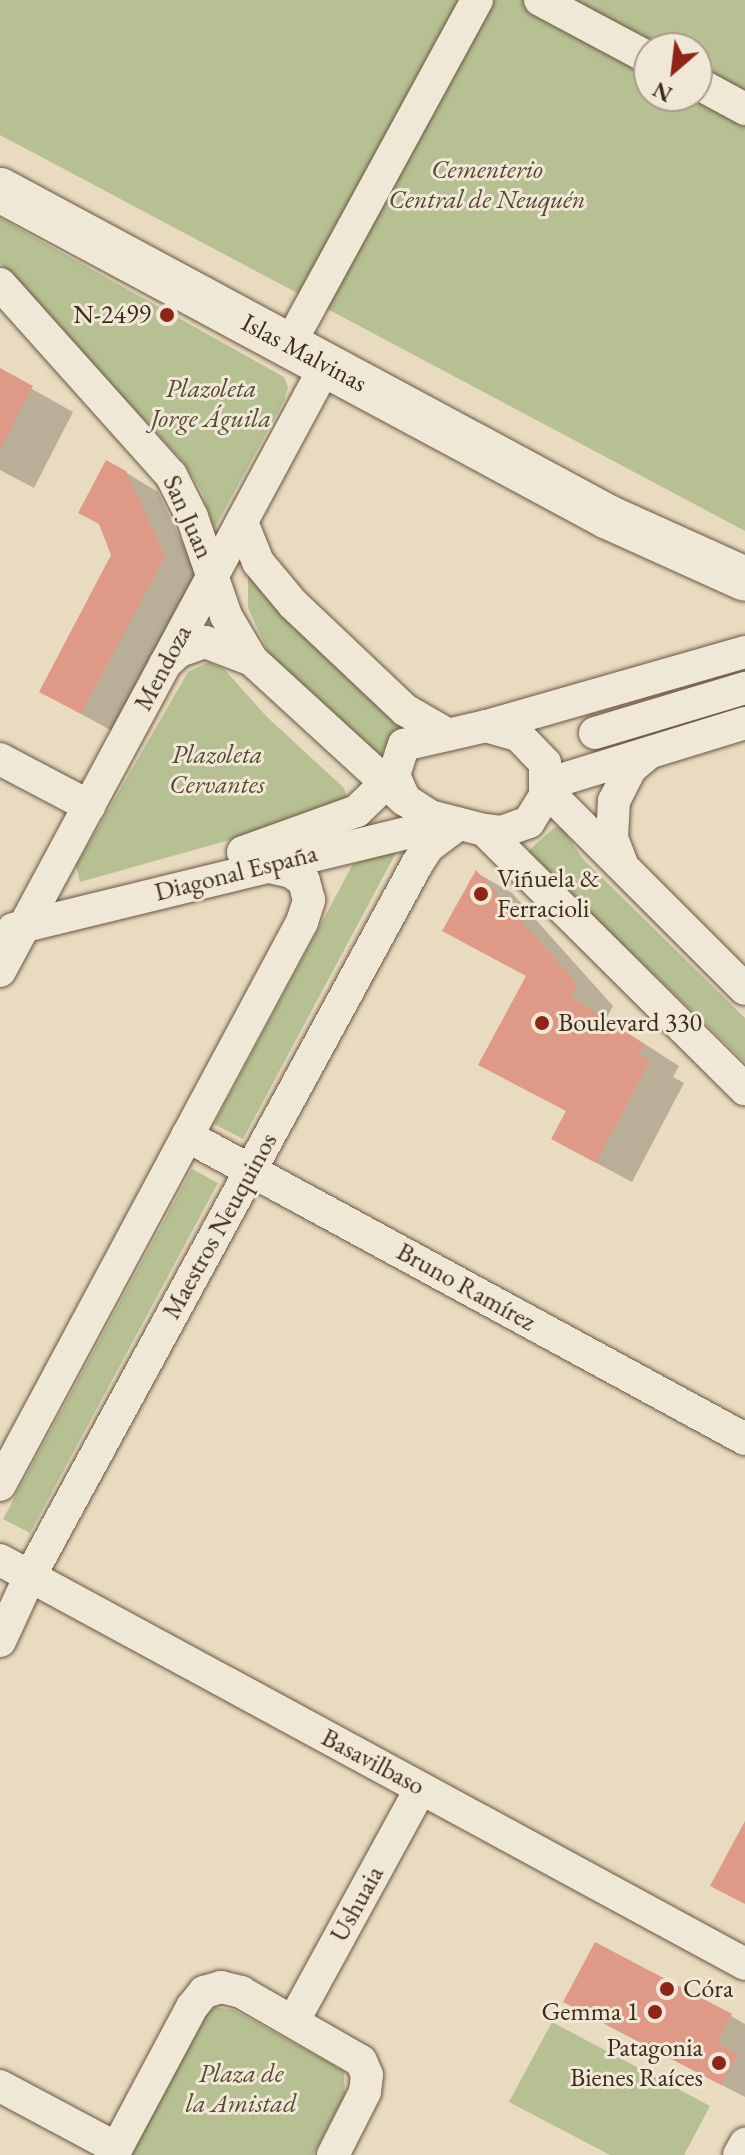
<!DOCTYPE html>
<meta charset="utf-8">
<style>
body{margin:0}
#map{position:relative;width:745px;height:2155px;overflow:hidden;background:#e8dbc0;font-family:"EB Garamond",serif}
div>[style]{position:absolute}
.green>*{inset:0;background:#b6c092}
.shadow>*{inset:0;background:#0003}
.building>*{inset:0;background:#de9a86}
.roads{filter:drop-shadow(0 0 2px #6b5642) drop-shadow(0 0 2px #6b5642)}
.street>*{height:32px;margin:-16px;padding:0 16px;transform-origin:16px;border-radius:16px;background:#f0e8d6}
.secondary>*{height:44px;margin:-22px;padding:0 22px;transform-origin:22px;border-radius:22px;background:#f0e8d6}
.dots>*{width:22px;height:22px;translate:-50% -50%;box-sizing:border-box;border:4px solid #f0e8d6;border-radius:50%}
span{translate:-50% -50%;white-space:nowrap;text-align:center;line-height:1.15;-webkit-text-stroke:6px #f0e8d6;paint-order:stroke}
.park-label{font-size:26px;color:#584830;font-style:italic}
.poi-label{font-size:26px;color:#412a18}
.right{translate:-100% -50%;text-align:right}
.left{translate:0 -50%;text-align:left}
.street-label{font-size:26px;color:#412a18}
.north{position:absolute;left:633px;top:32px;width:80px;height:80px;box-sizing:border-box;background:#f0e8d6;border:2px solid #aa9c8a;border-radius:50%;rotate:208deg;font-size:22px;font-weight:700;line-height:32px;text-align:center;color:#412a18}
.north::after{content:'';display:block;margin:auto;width:28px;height:36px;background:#8f2418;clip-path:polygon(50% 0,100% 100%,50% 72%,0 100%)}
</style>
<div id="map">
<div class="green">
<div style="clip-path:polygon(evenodd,0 0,745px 0,745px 531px,0 135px,0 0,649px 48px,697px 48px,697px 96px,649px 96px,649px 48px)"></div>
<div style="clip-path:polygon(0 218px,284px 377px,288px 387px,284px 401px,214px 529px,202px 492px,184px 463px,0 263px)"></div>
<div style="clip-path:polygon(248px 567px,284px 618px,406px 726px,391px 737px,377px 762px,272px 660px,248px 608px)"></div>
<div style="clip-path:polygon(209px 662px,225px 670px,266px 716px,344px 788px,348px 800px,340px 809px,80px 882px,76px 866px,188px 672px)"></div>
<div style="clip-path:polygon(555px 827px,562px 828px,583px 859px,745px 1018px,745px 1062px,527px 852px)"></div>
<div style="clip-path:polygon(397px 851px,243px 1139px,214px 1124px,353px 864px)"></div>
<div style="clip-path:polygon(192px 1169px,218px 1183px,30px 1533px,3px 1519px)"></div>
<div style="clip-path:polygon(215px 2007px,234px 2010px,344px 2071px,345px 2095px,313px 2155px,130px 2155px,206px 2014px)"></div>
<div style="clip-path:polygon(552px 2022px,710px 2106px,684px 2155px,610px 2155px,509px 2102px)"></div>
</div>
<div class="shadow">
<div style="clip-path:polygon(0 371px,73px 412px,34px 488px,0 470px)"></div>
<div style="clip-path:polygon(125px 472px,158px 492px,198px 576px,114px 732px,74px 710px,113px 556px,101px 524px)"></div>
<div style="clip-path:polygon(477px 873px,512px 893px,613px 1006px,606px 1019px,679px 1066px,673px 1077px,684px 1083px,632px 1182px,589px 1159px,568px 1112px,528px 976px)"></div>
<div style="clip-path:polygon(731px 2016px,745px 2024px,745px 2097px,607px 2025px)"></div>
</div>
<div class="building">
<div style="clip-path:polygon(0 368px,33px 386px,0 449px)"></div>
<div style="clip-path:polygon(106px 460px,126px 471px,165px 556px,81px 714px,39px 692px,111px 555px,99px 524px,78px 513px)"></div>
<div style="clip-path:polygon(476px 870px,578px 985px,571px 997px,644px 1044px,639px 1055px,650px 1061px,596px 1163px,551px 1139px,566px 1111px,478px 1065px,526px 976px,442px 931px)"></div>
<div style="clip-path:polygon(745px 1821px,745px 1904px,710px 1886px)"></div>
<div style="clip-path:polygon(595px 1942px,732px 2014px,717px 2043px,738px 2054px,721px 2085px,563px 2002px)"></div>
</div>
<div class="roads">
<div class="street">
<div style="left:540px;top:0;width:123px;rotate:28deg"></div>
<div style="left:697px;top:83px;width:55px;rotate:28.4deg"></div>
<div style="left:0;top:284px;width:256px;rotate:48.2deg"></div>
<div style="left:171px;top:475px;width:47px;rotate:63.4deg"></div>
<div style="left:192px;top:517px;width:105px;rotate:71deg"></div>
<div style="left:226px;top:616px;width:51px;rotate:59.4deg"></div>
<div style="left:252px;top:660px;width:207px;rotate:42.5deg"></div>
<div style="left:289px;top:345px;width:393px;rotate:-61.4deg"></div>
<div style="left:242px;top:522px;width:43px;rotate:68.2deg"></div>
<div style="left:258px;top:562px;width:55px;rotate:50.2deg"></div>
<div style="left:293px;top:604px;width:154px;rotate:43.4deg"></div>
<div style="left:405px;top:710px;width:48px;rotate:29.7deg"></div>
<div style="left:165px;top:664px;width:19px;rotate:-43deg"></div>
<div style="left:179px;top:651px;width:28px;rotate:-19deg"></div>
<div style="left:205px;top:642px;width:50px;rotate:21deg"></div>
<div style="left:486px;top:726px;width:33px;rotate:16deg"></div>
<div style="left:518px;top:735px;width:39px;rotate:46deg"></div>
<div style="left:545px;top:763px;width:33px;rotate:90deg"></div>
<div style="left:545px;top:796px;width:31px;rotate:122deg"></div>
<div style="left:529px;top:822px;width:30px;rotate:160deg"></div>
<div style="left:501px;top:832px;width:17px;rotate:-173deg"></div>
<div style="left:484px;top:830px;width:56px;rotate:-165.5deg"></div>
<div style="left:430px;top:816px;width:30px;rotate:-147deg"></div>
<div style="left:405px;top:800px;width:27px;rotate:-114deg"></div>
<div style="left:394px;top:775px;width:32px;rotate:-72deg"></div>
<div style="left:404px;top:745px;width:84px;rotate:-13deg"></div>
<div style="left:487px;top:726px;width:268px;rotate:-16deg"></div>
<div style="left:595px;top:733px;width:157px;rotate:-16.7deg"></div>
<div style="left:0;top:759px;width:101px;rotate:27.8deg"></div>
<div style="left:547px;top:784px;width:207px;rotate:-17.1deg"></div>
<div style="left:546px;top:790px;width:281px;rotate:45deg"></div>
<div style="left:484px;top:830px;width:368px;rotate:44.8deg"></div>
<div style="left:243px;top:852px;width:121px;rotate:-19.8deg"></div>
<div style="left:357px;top:811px;width:52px;rotate:-44.2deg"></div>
<div style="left:622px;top:864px;width:28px;rotate:-111deg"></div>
<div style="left:612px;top:838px;width:37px;rotate:-87deg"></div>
<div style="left:614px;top:801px;width:37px;rotate:-63deg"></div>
<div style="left:631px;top:768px;width:23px;rotate:-40deg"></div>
<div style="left:13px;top:929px;width:449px;rotate:-13.7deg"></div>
<div style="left:0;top:971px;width:688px;rotate:-61.72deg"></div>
<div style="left:187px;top:1136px;width:635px;rotate:28.5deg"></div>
<div style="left:0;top:1485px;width:639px;rotate:-61.79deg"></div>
<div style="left:302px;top:922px;width:23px;rotate:-72deg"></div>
<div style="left:309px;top:900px;width:20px;rotate:-105deg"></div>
<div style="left:304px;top:881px;width:16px;rotate:-145deg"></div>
<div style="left:291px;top:872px;width:28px;rotate:-167deg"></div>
<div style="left:0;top:1560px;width:847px;rotate:28.47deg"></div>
<div style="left:0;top:1641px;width:72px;rotate:-65.2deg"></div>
<div style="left:30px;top:1576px;width:810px;rotate:-61.47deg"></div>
<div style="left:417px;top:864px;width:20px;rotate:-57deg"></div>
<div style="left:428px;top:847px;width:38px;rotate:-37deg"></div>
<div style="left:294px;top:2020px;width:264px;rotate:-61.3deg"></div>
<div style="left:0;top:2086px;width:132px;rotate:28.1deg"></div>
<div style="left:113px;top:2155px;width:168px;rotate:-61.9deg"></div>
<div style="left:192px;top:2007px;width:19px;rotate:-51deg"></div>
<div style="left:204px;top:1992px;width:18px;rotate:-16deg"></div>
<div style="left:221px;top:1987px;width:21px;rotate:14deg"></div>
<div style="left:241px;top:1992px;width:138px;rotate:29.9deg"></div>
<div style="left:361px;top:2061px;width:15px;rotate:67deg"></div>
<div style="left:367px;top:2075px;width:17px;rotate:97deg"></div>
<div style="left:365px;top:2092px;width:71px;rotate:116.9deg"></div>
<div style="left:739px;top:2155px;width:13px;rotate:-61deg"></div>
</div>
<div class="secondary">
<div style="left:0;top:190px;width:690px;rotate:28.27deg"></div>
<div style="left:608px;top:517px;width:150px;rotate:24.3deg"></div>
</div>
</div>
<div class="dots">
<div style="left:167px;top:315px;background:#8f2418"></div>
<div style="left:481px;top:894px;background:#8f2418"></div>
<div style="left:542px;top:1023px;background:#8f2418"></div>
<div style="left:667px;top:1989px;background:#8f2418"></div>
<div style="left:655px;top:2012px;background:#8f2418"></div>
<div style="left:719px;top:2063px;background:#8f2418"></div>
</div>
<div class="park-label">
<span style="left:487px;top:185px">Cementerio<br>Central de Neuquén</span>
<span style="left:211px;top:404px">Plazoleta<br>Jorge Águila</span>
<span style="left:217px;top:770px">Plazoleta<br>Cervantes</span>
<span style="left:241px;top:2089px">Plaza de<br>la Amistad</span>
</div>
<div class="poi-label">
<span class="right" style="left:151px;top:315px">N-2499</span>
<span class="left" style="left:497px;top:894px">Viñuela &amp;<br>Ferracioli</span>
<span class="left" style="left:558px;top:1023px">Boulevard 330</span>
<span class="left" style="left:683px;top:1989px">Córa</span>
<span class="right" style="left:639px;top:2012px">Gemma 1</span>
<span class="right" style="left:703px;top:2063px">Patagonia<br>Bienes Raíces</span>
</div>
<div class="street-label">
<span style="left:304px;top:353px;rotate:28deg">Islas Malvinas</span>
<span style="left:188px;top:517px;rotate:66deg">San Juan</span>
<span style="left:163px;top:668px;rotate:-62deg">Mendoza</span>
<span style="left:236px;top:873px;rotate:-14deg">Diagonal España</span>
<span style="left:220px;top:1226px;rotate:-61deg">Maestros Neuquinos</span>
<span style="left:466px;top:1287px;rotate:29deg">Bruno Ramírez</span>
<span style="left:373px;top:1762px;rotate:28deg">Basavilbaso</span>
<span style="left:357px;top:1904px;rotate:-61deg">Ushuaia</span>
</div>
<div class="north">N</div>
</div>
